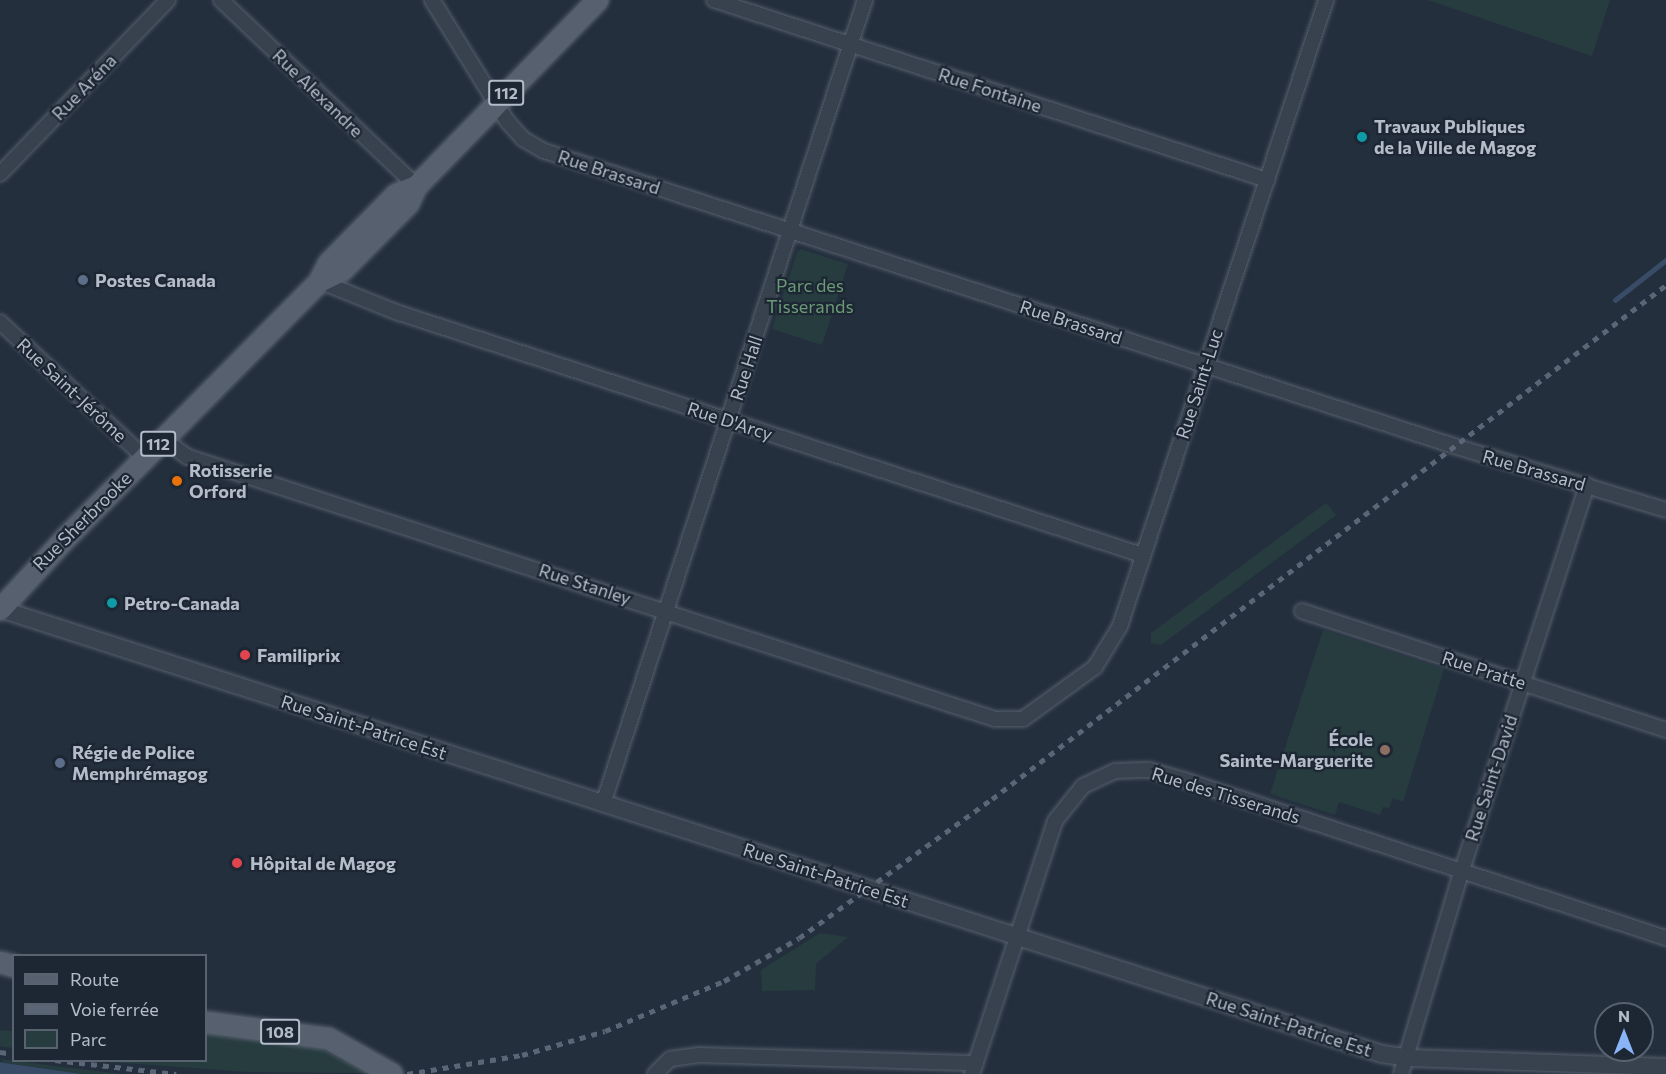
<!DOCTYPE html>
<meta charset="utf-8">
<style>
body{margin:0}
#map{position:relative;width:1666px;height:1074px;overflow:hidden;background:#242f3e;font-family:Commissioner,sans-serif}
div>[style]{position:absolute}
.green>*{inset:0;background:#263c3f}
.water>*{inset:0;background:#394c67}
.stream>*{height:4.5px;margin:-2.25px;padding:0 2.25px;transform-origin:2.25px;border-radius:2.25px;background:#394c67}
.roads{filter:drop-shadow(0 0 2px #565f6c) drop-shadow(0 0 2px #565f6c)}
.minor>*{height:14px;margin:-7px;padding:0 7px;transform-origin:7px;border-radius:7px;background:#38414e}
.tertiary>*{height:16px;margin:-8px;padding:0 8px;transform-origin:8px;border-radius:8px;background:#38414e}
.primary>*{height:21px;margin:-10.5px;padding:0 10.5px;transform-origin:10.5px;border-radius:10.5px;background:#56606e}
.rail>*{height:4.5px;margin-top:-2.25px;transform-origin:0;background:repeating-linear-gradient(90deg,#5a6575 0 6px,transparent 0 12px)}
.dots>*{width:16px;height:16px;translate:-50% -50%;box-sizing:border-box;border:3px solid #1d2633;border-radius:50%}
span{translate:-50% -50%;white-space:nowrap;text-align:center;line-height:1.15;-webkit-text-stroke:4.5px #1d2633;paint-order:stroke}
.shield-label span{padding:2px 4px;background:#1d2633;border:2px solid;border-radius:4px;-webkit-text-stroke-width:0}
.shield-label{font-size:16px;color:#b4bcc9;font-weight:700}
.street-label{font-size:18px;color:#b4bcc9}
.poi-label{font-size:18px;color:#b4bcc9;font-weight:700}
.left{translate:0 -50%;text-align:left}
.right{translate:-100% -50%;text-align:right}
.park-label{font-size:18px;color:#6b9a76}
.legend{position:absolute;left:12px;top:954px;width:195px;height:108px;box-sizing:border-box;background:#1d2633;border:2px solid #59626f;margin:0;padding:8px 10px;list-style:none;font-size:18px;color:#b4bcc9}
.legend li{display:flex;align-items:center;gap:12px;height:30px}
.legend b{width:30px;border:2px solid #59626f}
.north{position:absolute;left:1594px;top:1002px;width:60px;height:60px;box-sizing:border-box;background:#1d2633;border:2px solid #59626f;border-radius:50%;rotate:0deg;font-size:16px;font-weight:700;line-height:24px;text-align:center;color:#b4bcc9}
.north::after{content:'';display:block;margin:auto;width:21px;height:27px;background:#8ab4f8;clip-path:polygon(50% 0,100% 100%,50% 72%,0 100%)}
</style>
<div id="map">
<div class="green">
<div style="clip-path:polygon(1428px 0,1610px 0,1592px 56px)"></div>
<div style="clip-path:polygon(801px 249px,848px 264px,822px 345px,772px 329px,797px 252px)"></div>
<div style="clip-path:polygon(1326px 503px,1336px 515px,1161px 645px,1151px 643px,1151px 633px)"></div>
<div style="clip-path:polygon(1323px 630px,1444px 669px,1403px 802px,1393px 798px,1389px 808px,1383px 807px,1380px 815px,1339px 802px,1335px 815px,1270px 794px)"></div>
<div style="clip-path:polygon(820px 933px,848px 937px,816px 964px,815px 990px,762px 991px,761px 970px)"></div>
<div style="clip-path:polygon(0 1030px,13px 1031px,13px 1048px,0 1046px)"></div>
<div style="clip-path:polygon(206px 1033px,319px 1048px,367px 1073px,247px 1072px,97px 1061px,206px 1060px)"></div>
<div style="clip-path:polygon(0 1059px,71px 1068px,121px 1074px,82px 1074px,5px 1063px)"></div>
</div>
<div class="water">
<div style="clip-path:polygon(0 1062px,5px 1063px,82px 1074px,0 1074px)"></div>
</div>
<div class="stream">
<div style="left:1615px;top:300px;width:65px;rotate:-38.1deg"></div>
</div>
<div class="roads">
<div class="minor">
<div style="left:221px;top:0;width:269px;rotate:43.6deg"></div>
<div style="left:432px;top:0;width:142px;rotate:58.2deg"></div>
<div style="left:507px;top:121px;width:24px;rotate:48deg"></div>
<div style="left:523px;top:139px;width:24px;rotate:30deg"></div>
<div style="left:544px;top:151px;width:957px;rotate:17.96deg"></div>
<div style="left:1454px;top:446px;width:221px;rotate:16.8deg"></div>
<div style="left:714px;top:0;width:582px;rotate:18.03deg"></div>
<div style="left:0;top:174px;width:242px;rotate:-46deg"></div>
<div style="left:319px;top:281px;width:83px;rotate:21.9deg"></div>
<div style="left:396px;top:312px;width:785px;rotate:18.04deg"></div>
<div style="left:0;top:322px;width:199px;rotate:43.2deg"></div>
<div style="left:163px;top:439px;width:31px;rotate:36deg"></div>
<div style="left:188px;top:457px;width:848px;rotate:17.99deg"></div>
<div style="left:995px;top:719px;width:28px"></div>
<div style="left:1023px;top:719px;width:89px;rotate:-35.8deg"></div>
<div style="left:1095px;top:667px;width:48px;rotate:-58.6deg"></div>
<div style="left:1120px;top:626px;width:659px;rotate:-71.78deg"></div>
<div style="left:1302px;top:611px;width:383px;rotate:18.1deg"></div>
<div style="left:603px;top:804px;width:846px;rotate:-71.95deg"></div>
<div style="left:655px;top:1074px;width:21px;rotate:-45deg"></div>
<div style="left:670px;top:1059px;width:29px;rotate:-8deg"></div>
<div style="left:699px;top:1055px;width:277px;rotate:1.7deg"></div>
<div style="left:972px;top:1074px;width:266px;rotate:-71.8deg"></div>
<div style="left:1055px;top:821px;width:45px;rotate:-51.3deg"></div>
<div style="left:1083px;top:786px;width:35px;rotate:-25deg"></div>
<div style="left:1115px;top:771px;width:34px;rotate:-2deg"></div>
<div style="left:1149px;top:770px;width:40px;rotate:16deg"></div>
<div style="left:1187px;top:781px;width:504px;rotate:18.15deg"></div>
<div style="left:1401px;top:1074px;width:213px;rotate:-73.4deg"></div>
<div style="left:1462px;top:870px;width:405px;rotate:-72deg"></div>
</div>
<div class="tertiary">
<div style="left:0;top:609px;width:1452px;rotate:17.85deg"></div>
<div style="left:1382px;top:1054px;width:29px;rotate:8deg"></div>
<div style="left:1411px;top:1058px;width:255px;rotate:2deg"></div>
</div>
<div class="primary">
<div style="left:319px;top:281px;width:20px;rotate:-63deg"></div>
<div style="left:328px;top:263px;width:97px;rotate:-45.4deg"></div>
<div style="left:396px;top:194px;width:22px;rotate:-22deg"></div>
<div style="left:0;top:609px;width:98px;rotate:-47.5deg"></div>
<div style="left:66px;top:537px;width:360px;rotate:-45.3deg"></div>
<div style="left:319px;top:281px;width:25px;rotate:-26deg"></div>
<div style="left:342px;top:270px;width:94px;rotate:-45.4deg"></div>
<div style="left:408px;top:203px;width:19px;rotate:-65deg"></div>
<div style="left:416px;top:186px;width:260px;rotate:-45.8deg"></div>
<div style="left:0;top:962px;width:15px;rotate:16deg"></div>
<div style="left:206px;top:1022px;width:123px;rotate:7.5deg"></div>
<div style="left:328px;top:1038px;width:73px;rotate:29.4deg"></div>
</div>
</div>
<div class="rail">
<div style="left:0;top:1052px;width:14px;rotate:8deg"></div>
<div style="left:55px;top:1060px;width:122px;rotate:6.6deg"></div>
<div style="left:407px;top:1074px;width:117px;rotate:-9.4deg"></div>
<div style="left:522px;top:1055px;width:86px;rotate:-16.1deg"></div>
<div style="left:605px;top:1031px;width:129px;rotate:-22.8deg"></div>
<div style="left:724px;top:981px;width:86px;rotate:-29.8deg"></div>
<div style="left:799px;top:938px;width:238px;rotate:-35.8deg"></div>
<div style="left:992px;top:799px;width:848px;rotate:-37.33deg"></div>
</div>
<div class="dots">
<div style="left:1362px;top:137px;background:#0f9aa8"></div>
<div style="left:83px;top:280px;background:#5c6f8a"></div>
<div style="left:177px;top:481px;background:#e8710a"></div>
<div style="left:112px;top:603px;background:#0f9aa8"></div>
<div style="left:245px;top:655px;background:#e0444e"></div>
<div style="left:1385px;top:750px;background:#8d6e63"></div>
<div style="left:60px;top:763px;background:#5c6f8a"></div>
<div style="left:237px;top:863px;background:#e0444e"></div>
</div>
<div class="shield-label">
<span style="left:506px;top:93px">112</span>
<span style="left:158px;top:444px">112</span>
<span style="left:280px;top:1032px">108</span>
</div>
<div class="street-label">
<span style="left:84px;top:87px;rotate:-46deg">Rue Aréna</span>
<span style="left:990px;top:90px;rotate:18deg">Rue Fontaine</span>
<span style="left:318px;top:93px;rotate:44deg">Rue Alexandre</span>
<span style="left:609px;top:172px;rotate:18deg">Rue Brassard</span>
<span style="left:1071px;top:322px;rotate:18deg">Rue Brassard</span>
<span style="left:746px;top:368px;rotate:-72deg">Rue Hall</span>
<span style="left:1199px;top:384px;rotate:-72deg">Rue Saint-Luc</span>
<span style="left:72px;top:390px;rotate:43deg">Rue Saint-Jérôme</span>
<span style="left:730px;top:421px;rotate:18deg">Rue D'Arcy</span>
<span style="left:1534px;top:470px;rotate:16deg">Rue Brassard</span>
<span style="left:82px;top:521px;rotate:-45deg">Rue Sherbrooke</span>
<span style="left:585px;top:584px;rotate:18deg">Rue Stanley</span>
<span style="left:1484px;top:670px;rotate:18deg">Rue Pratte</span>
<span style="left:364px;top:727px;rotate:18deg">Rue Saint-Patrice Est</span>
<span style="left:1491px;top:778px;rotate:-72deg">Rue Saint-David</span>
<span style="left:1226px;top:795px;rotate:17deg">Rue des Tisserands</span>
<span style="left:826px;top:875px;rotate:18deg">Rue Saint-Patrice Est</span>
<span style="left:1289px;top:1024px;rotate:18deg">Rue Saint-Patrice Est</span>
</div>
<div class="poi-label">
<span class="left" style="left:1374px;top:137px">Travaux Publiques<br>de la Ville de Magog</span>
<span class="left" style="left:95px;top:280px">Postes Canada</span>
<span class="left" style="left:189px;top:481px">Rotisserie<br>Orford</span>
<span class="left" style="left:124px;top:603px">Petro-Canada</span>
<span class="left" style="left:257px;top:655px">Familiprix</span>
<span class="right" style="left:1373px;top:750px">École<br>Sainte-Marguerite</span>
<span class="left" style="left:72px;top:763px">Régie de Police<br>Memphrémagog</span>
<span class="left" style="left:250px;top:863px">Hôpital de Magog</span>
</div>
<div class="park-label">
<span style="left:810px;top:296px">Parc des<br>Tisserands</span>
</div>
<ul class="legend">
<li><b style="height:8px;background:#56606e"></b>Route</li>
<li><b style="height:8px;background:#5a6575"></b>Voie ferrée</li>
<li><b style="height:16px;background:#263c3f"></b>Parc</li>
</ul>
<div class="north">N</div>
</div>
